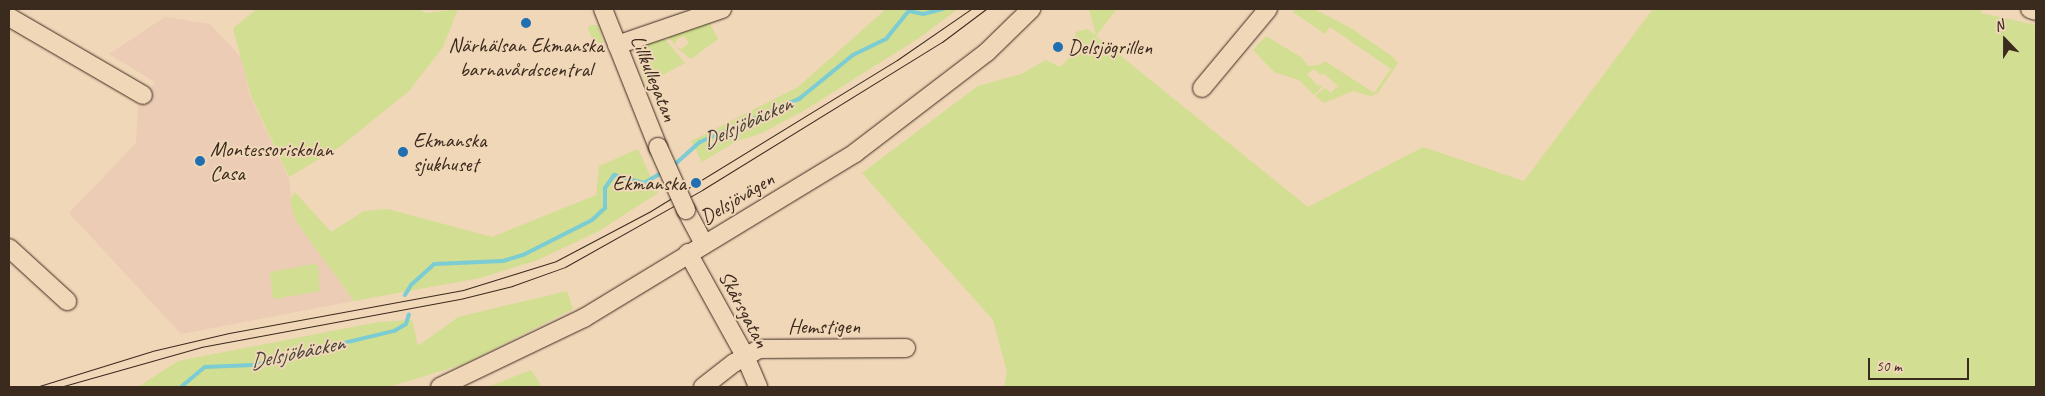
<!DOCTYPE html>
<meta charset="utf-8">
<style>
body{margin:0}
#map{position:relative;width:2045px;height:396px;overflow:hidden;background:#f0d7b8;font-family:Caveat,sans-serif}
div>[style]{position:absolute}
.built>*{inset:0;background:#ecccb5}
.green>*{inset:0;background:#d2de91}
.stream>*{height:4px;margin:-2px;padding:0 2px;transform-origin:2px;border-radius:2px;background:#7bccd3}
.roads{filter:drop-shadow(0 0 1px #3b2a1e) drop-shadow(0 0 1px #3b2a1e)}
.minor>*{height:18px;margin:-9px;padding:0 9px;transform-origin:9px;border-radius:9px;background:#f0d7b8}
.tram>*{height:1px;margin:-0.5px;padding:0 0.5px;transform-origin:0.5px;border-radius:0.5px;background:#3b2a1e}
.bridges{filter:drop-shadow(0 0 1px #3b2a1e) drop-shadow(0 0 1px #3b2a1e)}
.minor-bridge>*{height:18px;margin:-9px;padding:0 9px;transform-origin:9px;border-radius:9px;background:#f0d7b8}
.dots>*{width:14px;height:14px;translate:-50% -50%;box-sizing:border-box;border:2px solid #f0d7b8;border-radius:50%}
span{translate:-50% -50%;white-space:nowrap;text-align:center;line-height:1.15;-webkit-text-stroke:4px #f0d7b8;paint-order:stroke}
.poi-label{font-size:21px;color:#3b2a1e}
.left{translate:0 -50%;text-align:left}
.right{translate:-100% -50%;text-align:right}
.street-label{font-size:21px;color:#3b2a1e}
.water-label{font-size:22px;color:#454239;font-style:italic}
.frame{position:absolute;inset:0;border:10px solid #3b2a1e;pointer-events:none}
.north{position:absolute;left:1980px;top:15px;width:50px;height:50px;-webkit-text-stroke:4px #f0d7b8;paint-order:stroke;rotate:338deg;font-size:14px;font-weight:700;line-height:20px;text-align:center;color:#3b2a1e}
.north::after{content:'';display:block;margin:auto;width:18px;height:22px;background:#3b2a1e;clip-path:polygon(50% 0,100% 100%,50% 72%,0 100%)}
.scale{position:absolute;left:1868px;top:358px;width:101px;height:22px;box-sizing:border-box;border:2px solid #3b2a1e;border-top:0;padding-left:6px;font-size:15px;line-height:18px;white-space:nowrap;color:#3b2a1e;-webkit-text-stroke:4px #f0d7b8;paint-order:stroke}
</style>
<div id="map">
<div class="built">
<div style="clip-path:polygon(165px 17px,210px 24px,241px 57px,250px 96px,289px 179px,294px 217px,354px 301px,181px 334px,69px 213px,136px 143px,138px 106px,155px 82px,109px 54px)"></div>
</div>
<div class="green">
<div style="clip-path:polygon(257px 9px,420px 9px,425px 13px,458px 9px,443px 47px,409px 91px,341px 146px,289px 177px,251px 96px,233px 28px)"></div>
<div style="clip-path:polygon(886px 9px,958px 9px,919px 38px,805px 110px,762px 133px,735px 142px,702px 162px,691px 141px,798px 87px)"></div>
<div style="clip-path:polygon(1089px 9px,1117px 9px,1096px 36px,1308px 207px,1423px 147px,1524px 181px,1653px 9px,1983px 9px,1981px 13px,2036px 25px,2036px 387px,1004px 387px,1007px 372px,993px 320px,862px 173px,978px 86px,1021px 74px,1046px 60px,1060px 67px,1080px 47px,1075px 38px,1076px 32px,1087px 29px,1096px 35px)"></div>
<div style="clip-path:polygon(1295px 9px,1314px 9px,1351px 28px,1393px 57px,1398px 63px,1378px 93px,1371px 96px,1353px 91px,1324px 103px,1315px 96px,1325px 88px,1331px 93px,1338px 86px,1323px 73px,1321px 75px,1314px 69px,1307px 74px,1317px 85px,1323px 86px,1314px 95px,1299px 80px,1274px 72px,1253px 50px,1266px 36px,1301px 57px,1308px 66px,1320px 65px,1325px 61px,1374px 93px,1391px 69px,1330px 27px,1325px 34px,1293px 12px)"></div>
<div style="clip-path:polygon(709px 22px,718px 39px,691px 59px,676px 47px,682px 49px,689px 43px,684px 36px,677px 39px,675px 45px,667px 36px)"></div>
<div style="clip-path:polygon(590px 25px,598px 25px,603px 43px,593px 42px,588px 28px)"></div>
<div style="clip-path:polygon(664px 38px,685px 63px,657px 78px,655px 75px,649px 77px,650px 80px,646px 82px,638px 62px,640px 50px,644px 45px)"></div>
<div style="clip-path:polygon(638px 149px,658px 193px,599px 231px,538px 260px,480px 278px,354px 301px,300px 227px,294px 217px,290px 200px,295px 192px,331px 232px,364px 211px,388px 209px,492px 237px,596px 195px,599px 166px)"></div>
<div style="clip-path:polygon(314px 264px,318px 266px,320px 291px,275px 299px,272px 296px,270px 272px)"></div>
<div style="clip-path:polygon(567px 291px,573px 309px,464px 364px,389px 387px,138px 387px,178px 361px,378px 322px,412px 320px,418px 346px,458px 317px)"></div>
<div style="clip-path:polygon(531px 370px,542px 387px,488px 387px)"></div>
</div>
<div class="stream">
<div style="left:673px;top:166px;width:36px;rotate:-42deg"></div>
<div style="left:700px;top:142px;width:108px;rotate:-23.5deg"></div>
<div style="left:799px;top:99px;width:70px;rotate:-39.2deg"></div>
<div style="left:853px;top:55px;width:37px;rotate:-26deg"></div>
<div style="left:886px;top:39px;width:36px;rotate:-51deg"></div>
<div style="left:909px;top:11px;width:14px;rotate:12deg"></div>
<div style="left:923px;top:14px;width:21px;rotate:-14deg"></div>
<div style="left:405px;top:295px;width:12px;rotate:-59deg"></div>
<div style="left:411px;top:285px;width:31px;rotate:-42deg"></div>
<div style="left:434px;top:264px;width:69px;rotate:-2.5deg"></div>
<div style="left:503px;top:261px;width:21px;rotate:-17deg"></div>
<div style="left:523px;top:255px;width:77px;rotate:-26.9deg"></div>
<div style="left:592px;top:220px;width:18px;rotate:-43deg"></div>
<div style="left:605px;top:208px;width:20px;rotate:-90deg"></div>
<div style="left:605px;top:188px;width:16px;rotate:-55deg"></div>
<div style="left:614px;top:175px;width:31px;rotate:15deg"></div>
<div style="left:644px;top:183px;width:24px;rotate:-30deg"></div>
<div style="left:181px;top:387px;width:31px;rotate:-40deg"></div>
<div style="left:205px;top:367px;width:48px;rotate:-2.4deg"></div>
<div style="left:253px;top:365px;width:145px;rotate:-13.6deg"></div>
<div style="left:394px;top:331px;width:14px;rotate:-30deg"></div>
<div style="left:406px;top:324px;width:10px;rotate:-73deg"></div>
</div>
<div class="roads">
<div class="minor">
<div style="left:603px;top:9px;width:149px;rotate:68.3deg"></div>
<div style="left:2030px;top:9px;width:6px;rotate:18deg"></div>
<div style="left:9px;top:17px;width:155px;rotate:30.2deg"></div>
<div style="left:617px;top:45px;width:111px;rotate:-18.9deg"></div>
<div style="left:1202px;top:88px;width:103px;rotate:-50.1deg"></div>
<div style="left:686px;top:210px;width:38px;rotate:62deg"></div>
<div style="left:9px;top:248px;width:79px;rotate:42.4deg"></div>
<div style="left:688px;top:253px;width:118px;rotate:61deg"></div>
<div style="left:745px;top:356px;width:34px;rotate:67deg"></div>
<div style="left:440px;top:387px;width:160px;rotate:-25.6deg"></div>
<div style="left:584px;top:318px;width:317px;rotate:-31.3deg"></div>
<div style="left:855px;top:153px;width:166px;rotate:-37.4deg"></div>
<div style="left:987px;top:52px;width:62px;rotate:-44.3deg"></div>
<div style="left:703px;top:387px;width:39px;rotate:-38deg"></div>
<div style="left:734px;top:363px;width:29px;rotate:-29deg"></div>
<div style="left:759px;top:349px;width:147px;rotate:-0.4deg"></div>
</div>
</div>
<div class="tram">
<div style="left:36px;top:387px;width:121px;rotate:-17.2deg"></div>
<div style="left:152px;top:351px;width:79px;rotate:-13.2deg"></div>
<div style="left:229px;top:333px;width:238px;rotate:-10.4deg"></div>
<div style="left:463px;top:290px;width:97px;rotate:-17.3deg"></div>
<div style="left:556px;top:261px;width:105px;rotate:-27.8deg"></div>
<div style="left:649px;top:212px;width:291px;rotate:-31.5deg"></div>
<div style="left:897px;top:60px;width:90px;rotate:-34.6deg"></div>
<div style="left:60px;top:387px;width:147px;rotate:-15.8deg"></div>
<div style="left:201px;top:347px;width:263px;rotate:-10.5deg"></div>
<div style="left:460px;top:299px;width:54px;rotate:-14deg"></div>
<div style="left:512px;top:286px;width:56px;rotate:-19.7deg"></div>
<div style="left:565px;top:267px;width:157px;rotate:-29.3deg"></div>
<div style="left:702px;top:190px;width:282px;rotate:-31.7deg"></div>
<div style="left:942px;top:42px;width:55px;rotate:-36.9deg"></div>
</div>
<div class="bridges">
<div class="minor-bridge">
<div style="left:658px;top:147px;width:69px;rotate:66deg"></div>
</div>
</div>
<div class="dots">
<div style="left:526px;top:23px;background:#1f6fb2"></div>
<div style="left:1058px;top:47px;background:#1f6fb2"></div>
<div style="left:403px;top:152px;background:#1f6fb2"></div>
<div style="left:200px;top:161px;background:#1f6fb2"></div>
<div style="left:696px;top:183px;background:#1f6fb2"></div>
</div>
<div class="poi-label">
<span style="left:526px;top:57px">Närhälsan Ekmanska<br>barnavårdscentral</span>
<span class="left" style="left:1068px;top:47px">Delsjögrillen</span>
<span class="left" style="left:413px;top:152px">Ekmanska<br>sjukhuset</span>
<span class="left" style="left:210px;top:161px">Montessoriskolan<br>Casa</span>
<span class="right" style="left:686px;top:183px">Ekmanska</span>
</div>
<div class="street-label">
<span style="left:654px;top:78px;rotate:68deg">Lillkullegatan</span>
<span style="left:737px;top:198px;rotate:-31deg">Delsjövägen</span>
<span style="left:744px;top:309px;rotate:62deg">Skårsgatan</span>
<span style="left:824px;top:326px">Hemstigen</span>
</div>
<div class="water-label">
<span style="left:747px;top:123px;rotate:-25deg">Delsjöbäcken</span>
<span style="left:297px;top:353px;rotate:-12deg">Delsjöbäcken</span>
</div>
<div class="frame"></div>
<div class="north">N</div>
<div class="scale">50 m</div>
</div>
